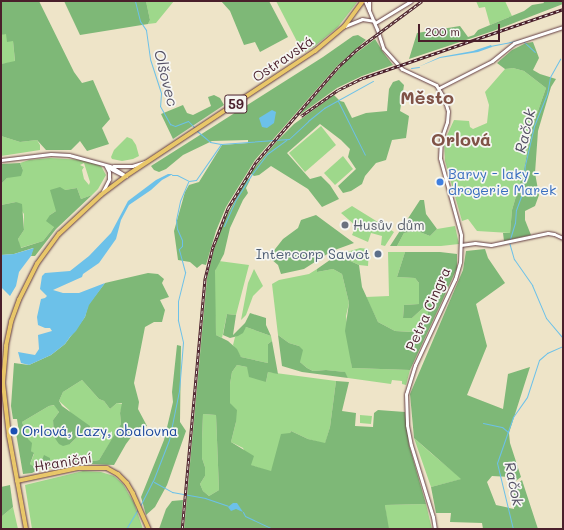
<!DOCTYPE html>
<meta charset="utf-8">
<style>
body{margin:0}
#map{position:relative;width:564px;height:530px;overflow:hidden;background:#eee4c8;font-family:Mali,sans-serif}
div>[style]{position:absolute}
.green>*{inset:0;background:#9ed88b}
.forest>*{inset:0;background:#7eb877}
.water>*{inset:0;background:#6cc1e9}
.stream>*{height:1px;margin:-0.5px;padding:0 0.5px;transform-origin:0.5px;border-radius:0.5px;background:#6cc1e9}
.roads{filter:drop-shadow(0 0 1px #633d43) drop-shadow(0 0 1px #633d43)}
.minor>*{height:3px;margin:-1.5px;padding:0 1.5px;transform-origin:1.5px;border-radius:1.5px;background:#fff}
.major>*{height:3.5px;margin:-1.75px;padding:0 1.75px;transform-origin:1.75px;border-radius:1.75px;background:#e9c769}
.rail>*{height:2.5px;margin-top:-1.25px;transform-origin:0;background:repeating-linear-gradient(90deg,#f6f6f2 0 3px,#4a1f2b 0 6px);box-sizing:border-box;border-block:1px solid #4a1f2b}
.dots>*{width:11px;height:11px;translate:-50% -50%;box-sizing:border-box;border:2px solid #f6f6f2;border-radius:50%}
span{translate:-50% -50%;white-space:nowrap;text-align:center;line-height:1.15;-webkit-text-stroke:3.5px #f6f6f2;paint-order:stroke}
.shield-label span{padding:1px 3px;background:#f6f6f2;border:1px solid;border-radius:3px;-webkit-text-stroke-width:0}
.shield-label{font-size:13px;color:#4a1f2b;font-weight:700}
.street-label{font-size:14px;color:#4a1f2b}
.shop-label{font-size:14px;color:#366cbe}
.left{translate:0 -50%;text-align:left}
.worship-label{font-size:14px;color:#5b616d}
.service-label{font-size:14px;color:#4e5e75}
.right{translate:-100% -50%;text-align:right}
.transit-label{font-size:14px;color:#164399}
.water-label{font-size:15px;color:#545064;font-style:italic}
.district-label{font-size:18px;color:#805347;font-weight:700}
.frame{position:absolute;inset:0;border:2px solid #4a1f2b;pointer-events:none}
.scale{position:absolute;left:418px;top:24px;width:82px;height:18px;box-sizing:border-box;border:2px solid #4a1f2b;border-top:0;padding-left:5px;font-size:12px;line-height:14px;white-space:nowrap;color:#4a1f2b;-webkit-text-stroke:3px #f6f6f2;paint-order:stroke}
</style>
<div id="map">
<div class="green">
<div style="clip-path:polygon(146px 1px,174px 1px,156px 23px,148px 24px,150px 20px)"></div>
<div style="clip-path:polygon(276px 1px,358px 1px,338px 27px,315px 46px,303px 53px)"></div>
<div style="clip-path:polygon(476px 1px,505px 1px,512px 16px,490px 25px,485px 7px,479px 8px)"></div>
<div style="clip-path:polygon(6px 33px,13px 41px,15px 62px,1px 64px,1px 35px)"></div>
<div style="clip-path:polygon(513px 68px,524px 71px,546px 88px,532px 128px,524px 169px,512px 210px,510px 233px,477px 231px,468px 219px,462px 221px,445px 161px,444px 142px,454px 120px,469px 121px,470px 127px,473px 129px,487px 123px,489px 105px,485px 92px,505px 69px)"></div>
<div style="clip-path:polygon(1px 75px,1px 136px,20px 142px,37px 140px,40px 145px,40px 150px,1px 156px)"></div>
<div style="clip-path:polygon(321px 126px,336px 145px,305px 172px,289px 153px)"></div>
<div style="clip-path:polygon(127px 137px,132px 139px,136px 145px,139px 156px,133px 159px,122px 161px,112px 159px,111px 157px,114px 150px)"></div>
<div style="clip-path:polygon(343px 156px,353px 169px,335px 185px,324px 173px)"></div>
<div style="clip-path:polygon(evenodd,50px 158px,83px 160px,101px 166px,106px 175px,98px 189px,92px 195px,81px 199px,77px 188px,65px 190px,56px 211px,50px 215px,54px 227px,43px 241px,20px 248px,18px 239px,24px 230px,24px 214px,16px 202px,1px 205px,1px 184px,7px 178px,23px 170px,20px 163px,29px 160px,50px 158px,84px 163px,90px 182px,89px 185px,84px 179px,82px 170px,84px 167px,80px 165px,84px 163px)"></div>
<div style="clip-path:polygon(352px 206px,394px 232px,385px 246px,381px 245px,382px 236px,371px 233px,368px 242px,352px 235px,356px 226px,341px 213px)"></div>
<div style="clip-path:polygon(455px 226px,459px 244px,441px 246px,397px 246px,404px 233px,417px 231px,430px 236px,437px 229px)"></div>
<div style="clip-path:polygon(360px 248px,369px 249px,368px 266px,359px 265px,337px 255px)"></div>
<div style="clip-path:polygon(388px 252px,405px 252px,397px 277px,415px 278px,419px 283px,419px 304px,404px 305px,403px 318px,412px 318px,423px 308px,428px 309px,428px 317px,413px 332px,395px 331px,378px 322px,366px 297px,389px 296px)"></div>
<div style="clip-path:polygon(219px 261px,249px 265px,236px 315px,227px 314px,222px 338px,216px 335px,215px 315px,215px 271px)"></div>
<div style="clip-path:polygon(254px 269px,263px 286px,253px 296px,246px 315px,241px 320px,248px 283px)"></div>
<div style="clip-path:polygon(317px 269px,317px 272px,333px 269px,342px 274px,349px 303px,346px 316px,352px 368px,410px 370px,406px 385px,402px 384px,402px 381px,392px 380px,391px 384px,348px 378px,344px 372px,326px 370px,313px 371px,307px 368px,300px 362px,299px 346px,289px 343px,278px 335px,272px 284px,279px 280px,309px 274px)"></div>
<div style="clip-path:polygon(246px 327px,271px 336px,272px 341px,268px 344px,268px 363px,241px 357px,233px 345px,235px 337px)"></div>
<div style="clip-path:polygon(237px 365px,247px 367px,266px 382px,268px 372px,336px 381px,330px 427px,325px 444px,308px 439px,291px 431px,277px 456px,271px 472px,250px 465px,243px 448px,231px 442px,236px 422px,230px 403px,230px 384px,232px 372px)"></div>
<div style="clip-path:polygon(82px 380px,99px 399px,104px 401px,110px 409px,117px 403px,123px 404px,120px 413px,121px 424px,115px 435px,99px 460px,88px 462px,73px 458px,64px 463px,50px 464px,48px 458px,43px 461px,45px 463px,42px 469px,35px 469px,30px 464px,34px 454px,31px 451px,22px 422px,49px 406px,55px 405px,59px 412px,53px 420px,54px 437px,70px 444px,78px 436px,83px 435px,69px 410px,59px 401px,63px 392px)"></div>
<div style="clip-path:polygon(203px 414px,216px 415px,219px 490px,209px 496px,203px 491px,200px 484px,205px 476px,205px 467px,202px 458px,202px 440px)"></div>
<div style="clip-path:polygon(360px 415px,372px 416px,371px 424px,360px 423px)"></div>
<div style="clip-path:polygon(414px 438px,432px 454px,462px 479px,431px 487px)"></div>
<div style="clip-path:polygon(83px 471px,101px 472px,114px 476px,123px 484px,134px 503px,143px 529px,32px 529px,25px 485px)"></div>
<div style="clip-path:polygon(426px 504px,432px 529px,388px 529px,385px 505px)"></div>
<div style="clip-path:polygon(13px 507px,18px 529px,1px 529px,1px 517px)"></div>
</div>
<div class="forest">
<div style="clip-path:polygon(1px 1px,39px 1px,74px 72px,82px 83px,93px 80px,110px 119px,102px 128px,109px 144px,87px 151px,80px 141px,71px 150px,46px 150px,37px 140px,20px 142px,1px 136px,1px 64px,15px 61px,13px 41px,7px 42px,6px 34px,1px 35px)"></div>
<div style="clip-path:polygon(64px 1px,146px 1px,150px 20px,148px 24px,80px 35px)"></div>
<div style="clip-path:polygon(221px 1px,269px 1px,288px 37px,260px 52px,255px 42px,244px 45px,230px 11px)"></div>
<div style="clip-path:polygon(543px 1px,563px 1px,563px 4px,493px 31px,409px 59px,417px 33px,460px 26px,468px 37px,474px 35px,478px 30px,524px 11px,532px 5px,544px 3px)"></div>
<div style="clip-path:polygon(358px 35px,366px 40px,337px 66px,255px 160px,226px 207px,216px 231px,206px 265px,202px 264px,197px 268px,190px 262px,178px 260px,174px 231px,185px 192px,189px 185px,199px 182px,222px 145px,248px 143px,248px 140px,212px 141px,183px 155px,166px 169px,159px 172px,154px 170px,151px 166px,323px 57px,353px 36px)"></div>
<div style="clip-path:polygon(375px 39px,383px 52px,393px 65px,362px 76px,337px 88px,298px 116px,347px 60px)"></div>
<div style="clip-path:polygon(533px 42px,539px 58px,533px 70px,540px 74px,556px 79px,551px 87px,538px 131px,535px 173px,539px 195px,535px 206px,525px 211px,525px 220px,531px 235px,504px 241px,503px 233px,510px 233px,512px 210px,524px 169px,532px 128px,546px 88px,524px 71px,513px 68px,505px 69px,497px 63px,512px 50px,526px 43px)"></div>
<div style="clip-path:polygon(399px 80px,404px 85px,400px 111px,409px 116px,406px 138px,392px 140px,386px 160px,376px 163px,365px 176px,362px 184px,351px 191px,343px 193px,338px 186px,356px 169px,348px 157px,350px 149px,341px 140px,320px 124px,287px 153px,310px 179px,321px 176px,330px 185px,339px 199px,322px 207px,308px 189px,271px 166px,259px 175px,254px 176px,250px 173px,278px 140px,294px 124px,334px 95px,340px 101px,344px 102px,352px 118px,366px 113px,387px 111px,389px 89px,393px 82px)"></div>
<div style="clip-path:polygon(214px 95px,220px 98px,224px 105px,173px 139px,161px 114px,183px 105px,187px 113px,193px 115px,211px 106px,208px 97px)"></div>
<div style="clip-path:polygon(20px 163px,23px 170px,21px 176px,7px 178px,1px 184px,1px 164px)"></div>
<div style="clip-path:polygon(evenodd,247px 178px,250px 180px,246px 188px,248px 193px,243px 200px,230px 228px,224px 254px,215px 271px,216px 335px,228px 341px,237px 349px,241px 357px,268px 363px,268px 344px,272px 341px,278px 374px,268px 372px,266px 382px,249px 377px,247px 367px,237px 365px,232px 372px,230px 384px,230px 403px,237px 410px,236px 422px,231px 442px,254px 456px,251px 465px,271px 471px,281px 434px,290px 433px,291px 431px,308px 439px,325px 443px,330px 427px,336px 381px,349px 382px,342px 411px,356px 413px,355px 426px,373px 427px,374px 413px,378px 410px,405px 412px,409px 445px,426px 504px,385px 505px,389px 529px,184px 529px,207px 278px,214px 249px,224px 221px,247px 178px,203px 414px,216px 415px,219px 490px,209px 496px,203px 491px,200px 484px,205px 476px,205px 467px,202px 458px,202px 440px,203px 414px)"></div>
<div style="clip-path:polygon(60px 187px,65px 190px,77px 188px,81px 199px,92px 195px,56px 229px,35px 256px,31px 256px,33px 248px,14px 254px,1px 255px,1px 205px,16px 202px,22px 204px,24px 230px,18px 239px,21px 248px,43px 241px,54px 227px,46px 221px,50px 215px,56px 211px,50px 190px)"></div>
<div style="clip-path:polygon(420px 200px,424px 200px,426px 214px,437px 229px,430px 236px,417px 231px,404px 233px,397px 246px,390px 246px)"></div>
<div style="clip-path:polygon(316px 215px,354px 243px,332px 251px,304px 269px,281px 274px,278px 265px,271px 259px,272px 253px,283px 239px,298px 228px,301px 220px)"></div>
<div style="clip-path:polygon(485px 249px,488px 258px,505px 283px,476px 304px,487px 346px,467px 395px,503px 409px,508px 374px,530px 367px,509px 433px,510px 443px,521px 477px,513px 483px,510px 477px,492px 476px,487px 482px,496px 505px,514px 509px,514px 487px,522px 480px,538px 529px,483px 529px,482px 523px,450px 522px,451px 513px,436px 513px,431px 487px,461px 479px,414px 438px,410px 394px,463px 270px,466px 251px)"></div>
<div style="clip-path:polygon(405px 252px,440px 252px,457px 254px,457px 268px,443px 299px,410px 370px,352px 368px,345px 331px,349px 303px,342px 274px,333px 269px,317px 272px,317px 269px,337px 255px,359px 265px,362px 287px,378px 322px,395px 331px,412px 332px,428px 317px,428px 310px,423px 308px,412px 318px,403px 318px,404px 305px,419px 304px,419px 283px,415px 278px,397px 277px)"></div>
<div style="clip-path:polygon(148px 273px,158px 274px,164px 279px,162px 283px,169px 297px,160px 300px,165px 310px,162px 322px,154px 322px,145px 327px,134px 383px,139px 402px,138px 409px,147px 426px,138px 428px,126px 444px,114px 465px,88px 464px,42px 469px,45px 463px,42px 460px,44px 455px,50px 458px,50px 464px,64px 463px,72px 459px,88px 462px,99px 460px,121px 424px,120px 413px,122px 403px,117px 403px,110px 409px,104px 401px,99px 399px,82px 380px,63px 392px,59px 401px,62px 406px,90px 426px,91px 435px,87px 437px,83px 435px,78px 436px,70px 444px,63px 446px,59px 444px,54px 437px,53px 420px,59px 412px,54px 405px,49px 406px,22px 422px,28px 439px,32px 443px,31px 451px,34px 453px,30px 464px,38px 470px,32px 473px,23px 474px,16px 433px,19px 432px,17px 419px,13px 419px,11px 406px,14px 363px,29px 365px,51px 355px,65px 344px,85px 317px,88px 305px,105px 283px)"></div>
<div style="clip-path:polygon(250px 313px,266px 318px,266px 325px,271px 336px,246px 327px,243px 333px,238px 336px,230px 338px,223px 335px,227px 314px,236px 315px,233px 335px,245px 323px)"></div>
<div style="clip-path:polygon(278px 335px,289px 343px,299px 346px,303px 350px,300px 362px,307px 368px,313px 371px,326px 370px,345px 372px,348px 378px,302px 372px,282px 366px)"></div>
<div style="clip-path:polygon(177px 345px,181px 346px,180px 422px,186px 431px,167px 485px,155px 507px,146px 515px,141px 497px,164px 440px,173px 402px,172px 392px)"></div>
<div style="clip-path:polygon(10px 485px,13px 507px,1px 517px,1px 487px)"></div>
<div style="clip-path:polygon(183px 500px,181px 529px,159px 529px,166px 509px,172px 501px)"></div>
</div>
<div class="water">
<div style="clip-path:polygon(491px 45px,492px 47px,478px 52px,440px 58px,418px 67px,440px 57px,473px 51px)"></div>
<div style="clip-path:polygon(272px 110px,276px 112px,274px 123px,267px 128px,262px 127px,259px 118px)"></div>
<div style="clip-path:polygon(168px 174px,173px 174px,162px 180px,151px 190px,129px 205px,121px 220px,116px 239px,99px 263px,83px 274px,82px 277px,53px 290px,63px 293px,79px 293px,105px 283px,89px 305px,85px 317px,76px 331px,70px 337px,65px 344px,51px 355px,29px 365px,21px 363px,18px 352px,35px 355px,39px 349px,38px 335px,52px 331px,50px 328px,45px 328px,38px 325px,37px 317px,41px 299px,45px 298px,47px 296px,40px 289px,42px 276px,45px 273px,70px 271px,89px 256px,111px 233px,128px 201px,156px 180px)"></div>
<div style="clip-path:polygon(34px 248px,31px 256px,19px 272px,16px 286px,10px 296px,1px 287px,1px 255px,14px 254px)"></div>
<div style="clip-path:polygon(233px 503px,237px 503px,243px 512px,236px 509px,231px 511px,228px 507px)"></div>
</div>
<div class="stream">
<div style="left:135px;top:1px;width:21px;rotate:76deg"></div>
<div style="left:140px;top:21px;width:11px;rotate:56deg"></div>
<div style="left:146px;top:30px;width:29px;rotate:82deg"></div>
<div style="left:150px;top:59px;width:36px;rotate:72deg"></div>
<div style="left:161px;top:93px;width:13px;rotate:94deg"></div>
<div style="left:160px;top:106px;width:21px;rotate:61deg"></div>
<div style="left:170px;top:124px;width:5px;rotate:22deg"></div>
<div style="left:175px;top:126px;width:14px;rotate:-21deg"></div>
<div style="left:188px;top:121px;width:10px;rotate:45deg"></div>
<div style="left:523px;top:41px;width:16px;rotate:43deg"></div>
<div style="left:490px;top:46px;width:31px;rotate:-11deg"></div>
<div style="left:411px;top:68px;width:8px;rotate:-7deg"></div>
<div style="left:338px;top:101px;width:60px;rotate:63.4deg"></div>
<div style="left:197px;top:131px;width:17px;rotate:40deg"></div>
<div style="left:210px;top:142px;width:11px;rotate:10deg"></div>
<div style="left:172px;top:175px;width:5px"></div>
<div style="left:177px;top:175px;width:13px;rotate:27deg"></div>
<div style="left:189px;top:181px;width:7px;rotate:-8deg"></div>
<div style="left:196px;top:180px;width:44px;rotate:-55.2deg"></div>
<div style="left:221px;top:144px;width:68px;rotate:-4.2deg"></div>
<div style="left:289px;top:139px;width:26px;rotate:-43deg"></div>
<div style="left:308px;top:121px;width:21px;rotate:-39deg"></div>
<div style="left:324px;top:108px;width:56px;rotate:-28.9deg"></div>
<div style="left:224px;top:226px;width:27px;rotate:-66deg"></div>
<div style="left:235px;top:201px;width:32px;rotate:-58deg"></div>
<div style="left:252px;top:174px;width:25px;rotate:-53deg"></div>
<div style="left:267px;top:154px;width:24px;rotate:-36deg"></div>
<div style="left:510px;top:239px;width:17px;rotate:-73deg"></div>
<div style="left:515px;top:223px;width:13px;rotate:-86deg"></div>
<div style="left:516px;top:210px;width:20px;rotate:-70deg"></div>
<div style="left:523px;top:191px;width:26px;rotate:-86deg"></div>
<div style="left:525px;top:165px;width:40px;rotate:-77deg"></div>
<div style="left:534px;top:126px;width:35px;rotate:-68deg"></div>
<div style="left:547px;top:94px;width:17px;rotate:-80deg"></div>
<div style="left:550px;top:77px;width:21px;rotate:-61deg"></div>
<div style="left:509px;top:242px;width:18px;rotate:74deg"></div>
<div style="left:514px;top:259px;width:32px;rotate:55deg"></div>
<div style="left:532px;top:285px;width:36px;rotate:67deg"></div>
<div style="left:546px;top:318px;width:26px;rotate:50deg"></div>
<div style="left:483px;top:423px;width:19px;rotate:12deg"></div>
<div style="left:502px;top:427px;width:8px;rotate:40deg"></div>
<div style="left:154px;top:482px;width:21px;rotate:29deg"></div>
<div style="left:172px;top:492px;width:34px;rotate:10deg"></div>
<div style="left:205px;top:498px;width:24px;rotate:19deg"></div>
<div style="left:140px;top:506px;width:28px;rotate:-63deg"></div>
<div style="left:153px;top:481px;width:44px;rotate:-68.7deg"></div>
<div style="left:169px;top:440px;width:50px;rotate:-78.5deg"></div>
<div style="left:179px;top:391px;width:49px;rotate:-85.3deg"></div>
<div style="left:183px;top:342px;width:23px;rotate:-103deg"></div>
<div style="left:178px;top:320px;width:19px;rotate:-90deg"></div>
<div style="left:178px;top:301px;width:30px;rotate:-76deg"></div>
<div style="left:185px;top:272px;width:24px;rotate:-105deg"></div>
<div style="left:179px;top:249px;width:4px;rotate:-45deg"></div>
<div style="left:182px;top:246px;width:6px;rotate:-90deg"></div>
<div style="left:182px;top:240px;width:12px;rotate:-114deg"></div>
<div style="left:177px;top:229px;width:9px;rotate:-96deg"></div>
<div style="left:176px;top:220px;width:19px;rotate:-78deg"></div>
<div style="left:180px;top:201px;width:21px;rotate:-67deg"></div>
<div style="left:243px;top:512px;width:4px;rotate:63deg"></div>
<div style="left:245px;top:516px;width:31px;rotate:25deg"></div>
<div style="left:126px;top:529px;width:23px;rotate:-59deg"></div>
<div style="left:513px;top:529px;width:68px;rotate:-103.6deg"></div>
<div style="left:497px;top:463px;width:49px;rotate:-70.8deg"></div>
<div style="left:513px;top:417px;width:24px;rotate:-55deg"></div>
<div style="left:527px;top:397px;width:39px;rotate:-72deg"></div>
<div style="left:539px;top:360px;width:11px;rotate:-41deg"></div>
<div style="left:547px;top:353px;width:17px;rotate:-24deg"></div>
</div>
<div class="roads">
<div class="minor">
<div style="left:365px;top:1px;width:30px;rotate:67deg"></div>
<div style="left:377px;top:29px;width:20px;rotate:72deg"></div>
<div style="left:383px;top:48px;width:28px;rotate:48deg"></div>
<div style="left:402px;top:69px;width:38px;rotate:25deg"></div>
<div style="left:436px;top:85px;width:15px;rotate:58deg"></div>
<div style="left:444px;top:98px;width:14px;rotate:73deg"></div>
<div style="left:448px;top:111px;width:11px;rotate:95deg"></div>
<div style="left:447px;top:122px;width:18px;rotate:109deg"></div>
<div style="left:441px;top:139px;width:19px;rotate:93deg"></div>
<div style="left:440px;top:158px;width:80px;rotate:74.7deg"></div>
<div style="left:461px;top:235px;width:27px;rotate:92deg"></div>
<div style="left:460px;top:262px;width:18px;rotate:106deg"></div>
<div style="left:455px;top:279px;width:95px;rotate:114.9deg"></div>
<div style="left:415px;top:365px;width:30px;rotate:107deg"></div>
<div style="left:406px;top:394px;width:31px;rotate:88deg"></div>
<div style="left:407px;top:425px;width:20px;rotate:79deg"></div>
<div style="left:411px;top:445px;width:75px;rotate:73deg"></div>
<div style="left:433px;top:517px;width:12px;rotate:81deg"></div>
<div style="left:369px;top:1px;width:9px;rotate:90deg"></div>
<div style="left:375px;top:23px;width:42px;rotate:-31.4deg"></div>
<div style="left:345px;top:26px;width:18px;rotate:-22deg"></div>
<div style="left:362px;top:19px;width:12px;rotate:9deg"></div>
<div style="left:439px;top:88px;width:59px;rotate:-27deg"></div>
<div style="left:492px;top:61px;width:28px;rotate:-39deg"></div>
<div style="left:514px;top:43px;width:52px;rotate:-18.1deg"></div>
<div style="left:1px;top:160px;width:50px;rotate:-6.8deg"></div>
<div style="left:51px;top:154px;width:18px;rotate:3deg"></div>
<div style="left:69px;top:155px;width:42px;rotate:15deg"></div>
<div style="left:110px;top:166px;width:19px;rotate:32deg"></div>
<div style="left:113px;top:166px;width:19px"></div>
<div style="left:132px;top:166px;width:16px;rotate:-18deg"></div>
<div style="left:107px;top:167px;width:20px;rotate:27deg"></div>
<div style="left:102px;top:193px;width:16px;rotate:-63deg"></div>
<div style="left:109px;top:179px;width:7px;rotate:-90deg"></div>
<div style="left:109px;top:172px;width:7px;rotate:-117deg"></div>
<div style="left:461px;top:245px;width:14px;rotate:-8deg"></div>
<div style="left:475px;top:243px;width:16px;rotate:7deg"></div>
<div style="left:491px;top:245px;width:58px;rotate:-11.9deg"></div>
<div style="left:548px;top:233px;width:6px;rotate:9deg"></div>
<div style="left:554px;top:234px;width:10px;rotate:24deg"></div>
</div>
<div class="major">
<div style="left:17px;top:481px;width:62px;rotate:-12deg"></div>
<div style="left:78px;top:468px;width:29px"></div>
<div style="left:107px;top:468px;width:13px;rotate:29deg"></div>
<div style="left:118px;top:474px;width:13px;rotate:45deg"></div>
<div style="left:127px;top:483px;width:12px;rotate:59deg"></div>
<div style="left:133px;top:493px;width:39px;rotate:66deg"></div>
<div style="left:26px;top:529px;width:95px;rotate:-100.4deg"></div>
<div style="left:9px;top:436px;width:53px;rotate:-96.5deg"></div>
<div style="left:3px;top:383px;width:37px;rotate:-85deg"></div>
<div style="left:6px;top:346px;width:25px;rotate:-78deg"></div>
<div style="left:11px;top:322px;width:23px;rotate:-70deg"></div>
<div style="left:19px;top:300px;width:40px;rotate:-63.4deg"></div>
<div style="left:37px;top:264px;width:37px;rotate:-54deg"></div>
<div style="left:59px;top:234px;width:57px;rotate:-42.9deg"></div>
<div style="left:101px;top:195px;width:31px;rotate:-37deg"></div>
<div style="left:126px;top:176px;width:227px;rotate:-33.5deg"></div>
<div style="left:315px;top:51px;width:38px;rotate:-40deg"></div>
<div style="left:344px;top:27px;width:32px;rotate:-54deg"></div>
</div>
</div>
<div class="rail">
<div style="left:301px;top:116px;width:45px;rotate:-35.1deg"></div>
<div style="left:338px;top:90px;width:28px;rotate:-26deg"></div>
<div style="left:363px;top:78px;width:212px;rotate:-19deg"></div>
<div style="left:182px;top:529px;width:252px;rotate:-84.8deg"></div>
<div style="left:205px;top:278px;width:30px;rotate:-76deg"></div>
<div style="left:212px;top:249px;width:44px;rotate:-68.7deg"></div>
<div style="left:228px;top:208px;width:54px;rotate:-58.7deg"></div>
<div style="left:256px;top:162px;width:125px;rotate:-49.2deg"></div>
<div style="left:338px;top:67px;width:25px;rotate:-43deg"></div>
<div style="left:356px;top:50px;width:82px;rotate:-36.6deg"></div>
</div>
<div class="dots">
<div style="left:440px;top:182px;background:#3f7fe0"></div>
<div style="left:345px;top:225px;background:#6b7280"></div>
<div style="left:378px;top:254px;background:#5c6f8a"></div>
<div style="left:14px;top:431px;background:#1a4fb4"></div>
</div>
<div class="shield-label">
<span style="left:236px;top:104px">59</span>
</div>
<div class="street-label">
<span style="left:283px;top:59px;rotate:-34deg">Ostravská</span>
<span style="left:428px;top:309px;rotate:-66deg">Petra Cingra</span>
<span style="left:63px;top:462px;rotate:-9deg">Hraniční</span>
</div>
<div class="shop-label">
<span class="left" style="left:448px;top:182px">Barvy - laky -<br>drogerie Marek</span>
</div>
<div class="worship-label">
<span class="left" style="left:353px;top:225px">Husův dům</span>
</div>
<div class="service-label">
<span class="right" style="left:370px;top:254px">Intercorp Sawot</span>
</div>
<div class="transit-label">
<span class="left" style="left:22px;top:431px">Orlová, Lazy, obalovna</span>
</div>
<div class="water-label">
<span style="left:166px;top:78px;rotate:76deg">Olšovec</span>
<span style="left:525px;top:131px;rotate:-76deg">Račok</span>
<span style="left:514px;top:484px;rotate:79deg">Račok</span>
</div>
<div class="district-label">
<span style="left:427px;top:97px">Město</span>
<span style="left:461px;top:139px">Orlová</span>
</div>
<div class="frame"></div>
<div class="scale">200 m</div>
</div>
